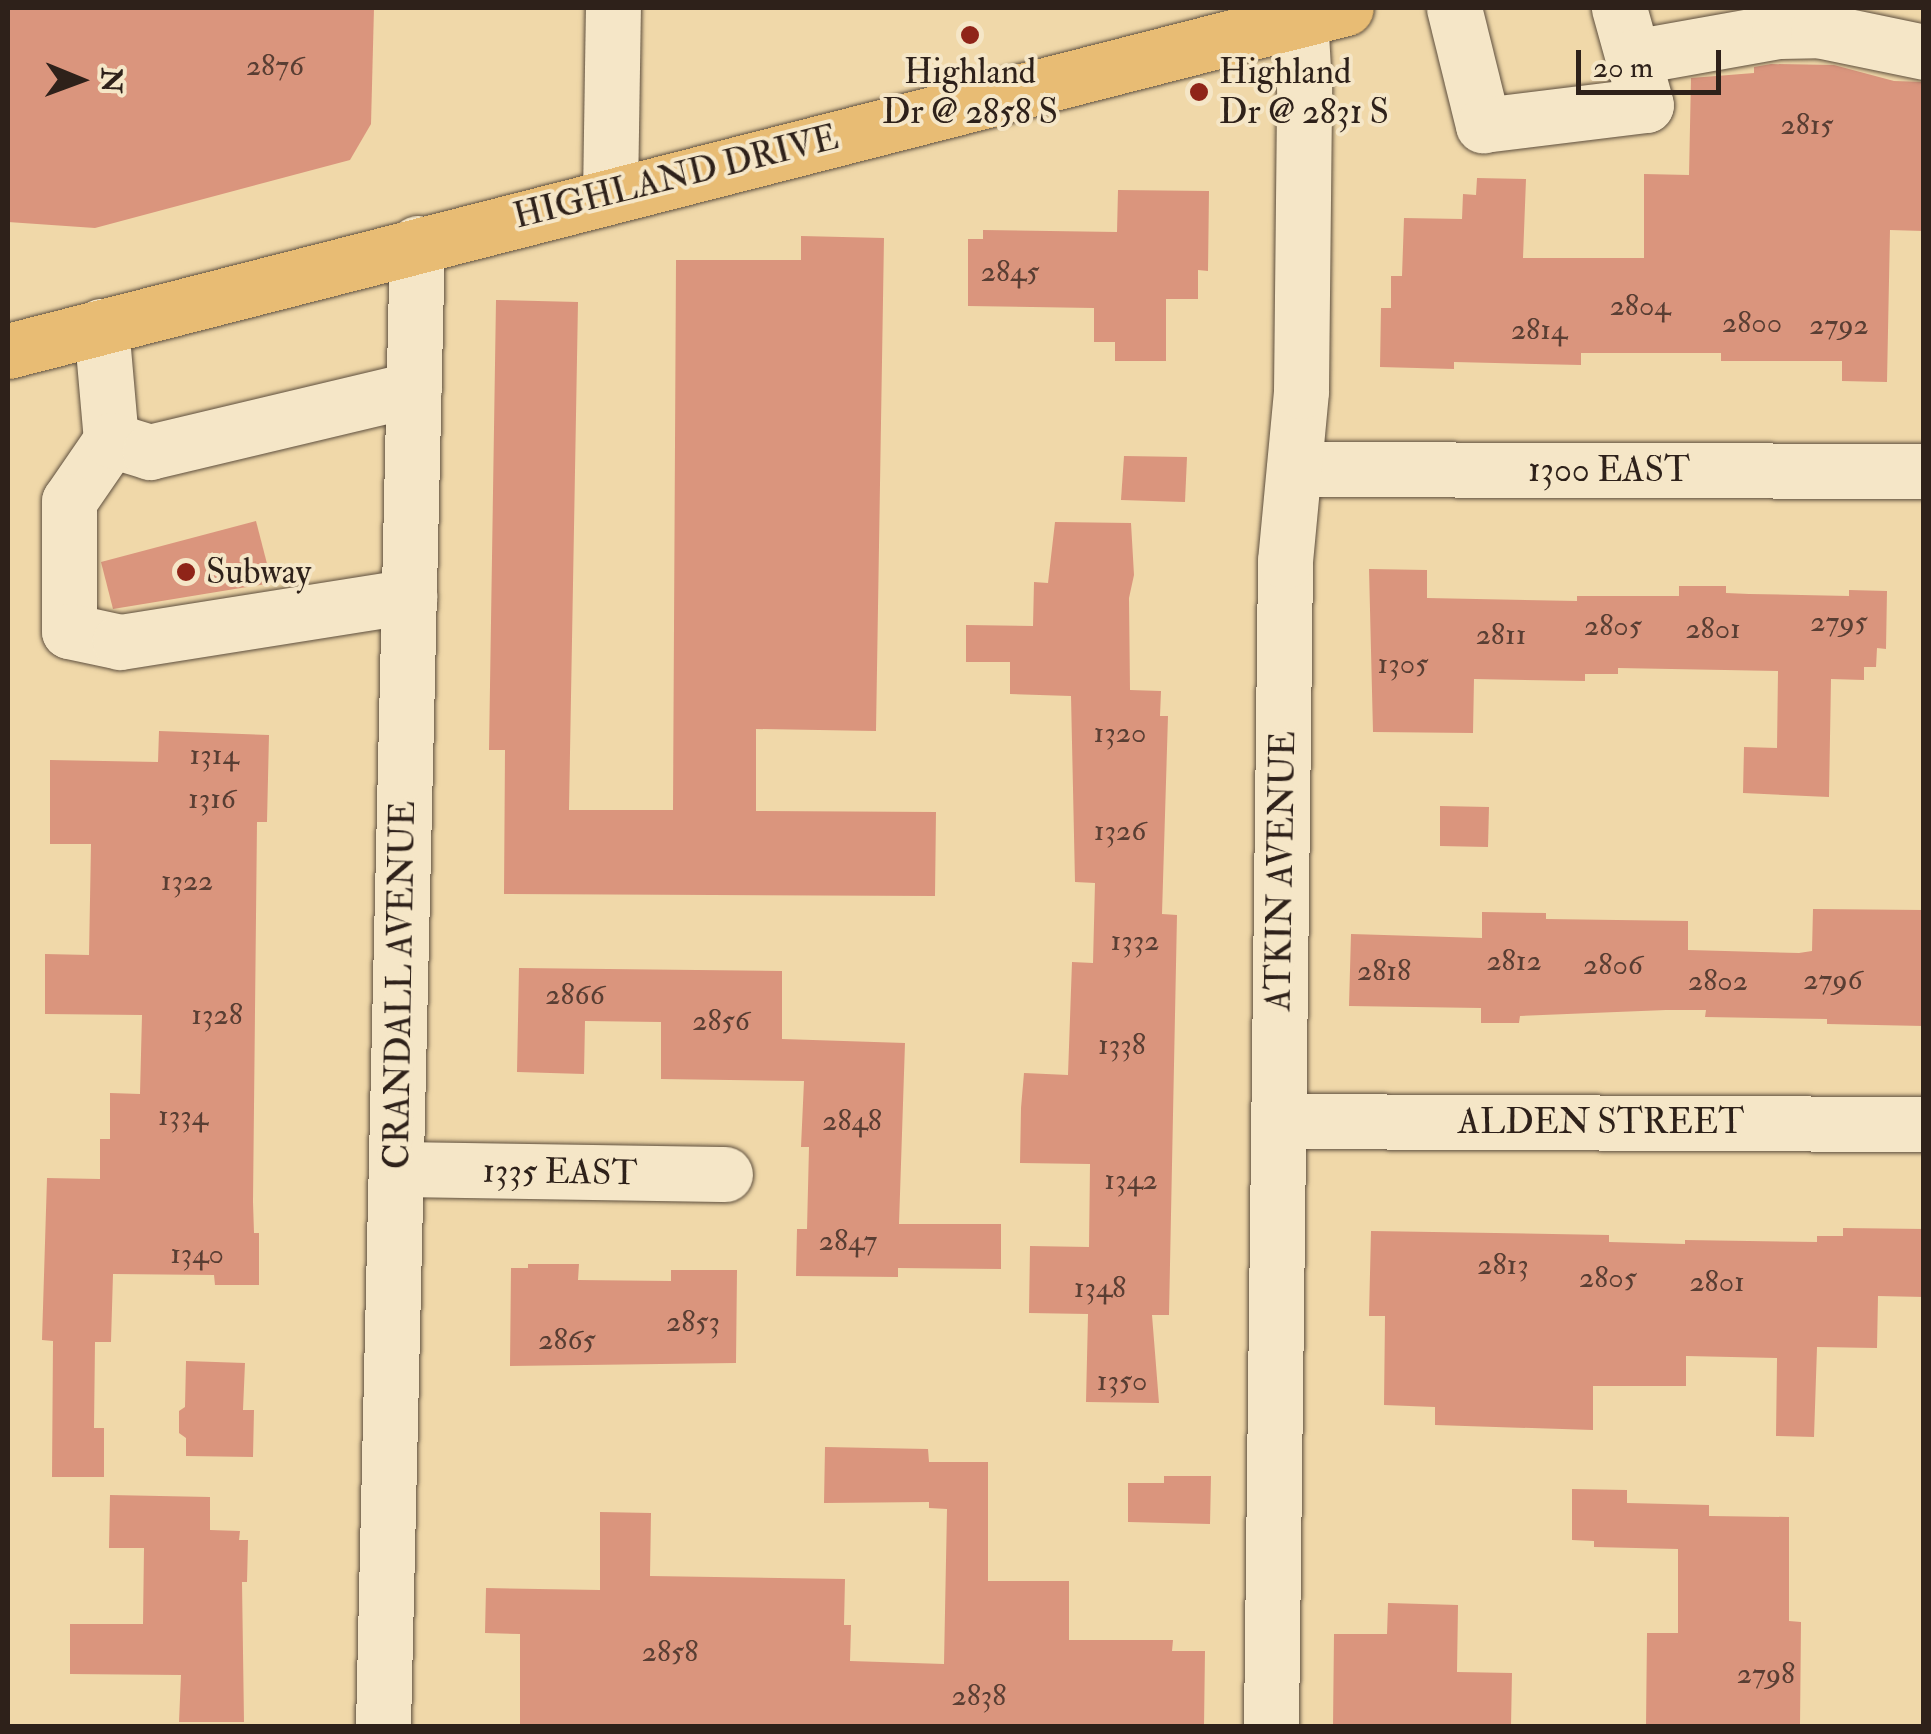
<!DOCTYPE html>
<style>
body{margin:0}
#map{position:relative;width:1931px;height:1734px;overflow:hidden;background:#f0d8a9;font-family:"IM FELL Double Pica",serif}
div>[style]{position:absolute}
.building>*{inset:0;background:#da957d}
.roads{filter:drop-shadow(0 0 2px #5e4f3e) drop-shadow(0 0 2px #5e4f3e)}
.minor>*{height:55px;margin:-27.5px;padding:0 27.5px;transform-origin:27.5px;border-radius:27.5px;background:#f5e6c7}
.major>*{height:55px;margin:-27.5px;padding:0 27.5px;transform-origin:27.5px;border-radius:27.5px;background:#e8bc74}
.dots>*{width:28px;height:28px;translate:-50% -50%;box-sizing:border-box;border:5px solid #f5e6c7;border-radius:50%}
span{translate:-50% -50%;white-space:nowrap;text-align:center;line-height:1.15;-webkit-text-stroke:8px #f5e6c7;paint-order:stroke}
.number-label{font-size:30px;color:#593e33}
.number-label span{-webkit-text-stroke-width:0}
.poi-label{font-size:35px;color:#2e211a}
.left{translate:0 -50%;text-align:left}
.street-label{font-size:35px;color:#2e211a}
.frame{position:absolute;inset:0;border:10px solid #2e211a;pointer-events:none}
.north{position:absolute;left:30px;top:30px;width:100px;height:100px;-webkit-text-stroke:8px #f5e6c7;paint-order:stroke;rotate:91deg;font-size:28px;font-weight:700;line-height:40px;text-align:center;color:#2e211a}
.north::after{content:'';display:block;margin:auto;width:35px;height:45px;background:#2e211a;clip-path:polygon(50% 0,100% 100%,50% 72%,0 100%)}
.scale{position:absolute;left:1576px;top:50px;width:145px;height:45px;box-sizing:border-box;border:5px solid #2e211a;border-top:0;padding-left:12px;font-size:30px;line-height:35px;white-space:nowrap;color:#2e211a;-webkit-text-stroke:8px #f5e6c7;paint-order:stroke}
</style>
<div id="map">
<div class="building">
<div style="clip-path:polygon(8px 8px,374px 8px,371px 124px,350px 160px,95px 228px,8px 222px)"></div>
<div style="clip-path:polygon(1771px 64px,1834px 65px,1894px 81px,1924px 82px,1924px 231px,1890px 230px,1887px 382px,1842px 381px,1842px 361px,1721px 361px,1721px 353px,1581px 353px,1581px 365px,1454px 362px,1454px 369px,1380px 367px,1381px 308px,1391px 308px,1391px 276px,1402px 276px,1404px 218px,1462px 219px,1463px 194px,1476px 195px,1477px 178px,1526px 179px,1523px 258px,1644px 258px,1644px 174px,1689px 175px,1691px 78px,1754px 73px,1754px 67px)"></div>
<div style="clip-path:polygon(1118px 190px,1209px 191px,1208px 271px,1198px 270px,1198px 299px,1166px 299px,1166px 361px,1115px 361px,1115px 342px,1094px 342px,1094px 308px,968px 306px,968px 239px,983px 239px,983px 230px,1117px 232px)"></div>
<div style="clip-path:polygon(801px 236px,884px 238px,876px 731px,756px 729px,756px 811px,936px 812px,935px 896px,504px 894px,505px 750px,489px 750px,496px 300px,578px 302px,569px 810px,673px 810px,676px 260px,801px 260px)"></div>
<div style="clip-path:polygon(1124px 456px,1187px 457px,1185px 502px,1121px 500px)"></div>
<div style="clip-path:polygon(256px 521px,272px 583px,113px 609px,101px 562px)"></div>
<div style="clip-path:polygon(1055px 522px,1131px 523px,1134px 575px,1129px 598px,1130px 690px,1161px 691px,1160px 716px,1168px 716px,1162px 914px,1177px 915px,1169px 1315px,1152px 1315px,1159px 1403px,1086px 1402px,1088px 1314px,1029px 1313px,1030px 1246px,1089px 1247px,1090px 1164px,1020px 1163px,1021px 1108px,1024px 1073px,1068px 1075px,1072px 962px,1093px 963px,1095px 883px,1075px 882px,1071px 696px,1010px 694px,1010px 662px,966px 662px,966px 625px,1033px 626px,1034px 582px,1048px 583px)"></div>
<div style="clip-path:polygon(1369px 569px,1427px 570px,1427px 598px,1577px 601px,1577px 596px,1679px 596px,1679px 586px,1726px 586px,1726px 593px,1749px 594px,1849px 596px,1849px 590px,1887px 591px,1886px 649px,1877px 648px,1876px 667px,1864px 667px,1864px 680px,1831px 679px,1829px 797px,1743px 793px,1744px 747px,1777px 748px,1778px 671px,1618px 668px,1618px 674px,1585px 674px,1585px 681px,1474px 679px,1473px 733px,1373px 732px)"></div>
<div style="clip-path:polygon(159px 731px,269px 735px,267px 822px,257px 822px,253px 1202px,254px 1233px,259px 1233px,259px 1285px,215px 1285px,214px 1275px,113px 1274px,111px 1342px,95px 1342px,94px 1428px,104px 1428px,104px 1477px,52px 1477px,53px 1341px,42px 1340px,47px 1178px,100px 1179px,100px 1139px,110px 1139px,110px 1093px,140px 1094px,142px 1015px,45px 1014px,45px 954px,89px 955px,91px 844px,50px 844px,50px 760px,158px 762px)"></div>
<div style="clip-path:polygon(1440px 806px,1489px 807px,1488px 847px,1440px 846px)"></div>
<div style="clip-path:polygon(1813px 909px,1924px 910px,1924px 1026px,1827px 1024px,1827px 1019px,1705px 1017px,1706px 1010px,1666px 1010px,1520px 1016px,1519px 1023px,1481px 1023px,1481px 1008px,1349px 1006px,1351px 934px,1482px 938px,1482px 912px,1546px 913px,1546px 919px,1688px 921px,1688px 950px,1799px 953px,1812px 951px)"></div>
<div style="clip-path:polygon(519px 968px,782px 971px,782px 1039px,905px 1043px,899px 1224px,1001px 1224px,1001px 1269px,898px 1268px,898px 1277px,796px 1276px,797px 1229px,807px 1229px,809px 1147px,801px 1147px,804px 1081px,661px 1079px,661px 1022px,585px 1021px,584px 1074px,517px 1072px)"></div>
<div style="clip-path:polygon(1843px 1228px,1924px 1229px,1924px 1297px,1878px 1296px,1877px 1348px,1817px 1347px,1814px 1437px,1776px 1436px,1777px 1358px,1686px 1356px,1686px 1386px,1593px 1386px,1593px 1430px,1435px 1425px,1435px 1407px,1384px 1405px,1385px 1316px,1369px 1316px,1371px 1231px,1609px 1235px,1609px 1242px,1685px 1244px,1685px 1240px,1817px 1242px,1817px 1236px,1843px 1236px)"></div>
<div style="clip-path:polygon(528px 1264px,579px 1264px,578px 1280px,671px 1281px,671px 1270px,737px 1270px,736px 1363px,510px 1366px,511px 1268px,528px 1268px)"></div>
<div style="clip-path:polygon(186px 1361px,245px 1363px,243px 1410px,254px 1410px,253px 1457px,186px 1456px,186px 1438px,179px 1433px,179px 1411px,185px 1407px)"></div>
<div style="clip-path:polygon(825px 1447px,928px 1449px,929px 1462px,988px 1462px,988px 1581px,1069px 1581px,1069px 1640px,1173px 1640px,1172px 1651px,1205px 1651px,1204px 1726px,520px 1726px,520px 1634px,485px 1633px,486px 1588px,600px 1590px,600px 1512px,651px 1513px,650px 1576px,845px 1579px,844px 1625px,851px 1625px,850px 1661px,944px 1664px,947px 1509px,929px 1508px,929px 1502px,824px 1503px)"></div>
<div style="clip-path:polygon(1164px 1476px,1211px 1476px,1210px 1524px,1128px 1522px,1128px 1483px,1164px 1483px)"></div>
<div style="clip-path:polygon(1572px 1489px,1627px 1490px,1627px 1503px,1709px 1505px,1709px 1516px,1789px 1517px,1789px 1621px,1801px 1622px,1800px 1726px,1646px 1726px,1647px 1633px,1678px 1633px,1678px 1549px,1594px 1547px,1594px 1541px,1572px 1540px)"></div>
<div style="clip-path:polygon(110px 1495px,210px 1497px,210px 1530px,240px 1531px,239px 1540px,248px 1540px,247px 1582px,242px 1582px,244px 1722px,179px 1722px,181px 1675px,70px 1674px,70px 1624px,143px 1624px,144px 1548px,109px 1548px)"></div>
<div style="clip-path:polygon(1388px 1603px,1458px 1605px,1457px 1672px,1512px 1673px,1511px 1726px,1333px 1726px,1334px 1634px,1387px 1634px)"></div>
</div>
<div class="roads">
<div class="minor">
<div style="left:1454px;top:8px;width:121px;rotate:76.1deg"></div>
<div style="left:1483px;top:125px;width:164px;rotate:-7deg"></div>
<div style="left:1646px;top:105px;width:101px;rotate:-105.6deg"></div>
<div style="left:1633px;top:57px;width:148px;rotate:-10.1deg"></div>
<div style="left:1779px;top:31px;width:39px;rotate:-1deg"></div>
<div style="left:1818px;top:30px;width:108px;rotate:11.7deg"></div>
<div style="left:610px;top:195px;width:187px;rotate:-89.1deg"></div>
<div style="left:101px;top:326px;width:114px;rotate:85deg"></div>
<div style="left:111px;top:440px;width:74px;rotate:124.5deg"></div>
<div style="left:69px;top:501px;width:130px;rotate:90deg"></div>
<div style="left:69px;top:631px;width:52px;rotate:12.2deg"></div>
<div style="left:120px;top:642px;width:293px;rotate:-9deg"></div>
<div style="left:111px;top:440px;width:41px;rotate:17.1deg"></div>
<div style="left:150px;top:452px;width:271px;rotate:-13.4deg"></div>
<div style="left:1294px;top:469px;width:630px;rotate:0.18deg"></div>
<div style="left:1278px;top:1121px;width:646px;rotate:0.27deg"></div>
<div style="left:396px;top:1169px;width:329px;rotate:0.9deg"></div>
<div style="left:383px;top:1726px;width:1483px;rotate:-88.69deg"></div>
<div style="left:1271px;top:1726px;width:1165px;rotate:-89.31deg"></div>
<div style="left:1285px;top:561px;width:171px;rotate:-84.6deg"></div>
<div style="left:1301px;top:391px;width:305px;rotate:-89.4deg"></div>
<div style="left:1304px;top:86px;width:70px;rotate:-93.3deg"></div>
</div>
<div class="major">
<div style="left:8px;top:351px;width:1381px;rotate:-14.38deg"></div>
</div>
</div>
<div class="dots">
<div style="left:970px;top:35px;background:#8f2418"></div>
<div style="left:1199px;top:92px;background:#8f2418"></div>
<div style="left:186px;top:572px;background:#8f2418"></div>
</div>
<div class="number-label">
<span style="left:275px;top:66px">2876</span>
<span style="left:1807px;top:125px">2815</span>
<span style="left:1010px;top:272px">2845</span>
<span style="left:1640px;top:306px">2804</span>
<span style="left:1752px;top:323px">2800</span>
<span style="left:1839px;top:325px">2792</span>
<span style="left:1539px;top:330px">2814</span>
<span style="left:1839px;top:622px">2795</span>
<span style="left:1613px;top:626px">2805</span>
<span style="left:1713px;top:629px">2801</span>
<span style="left:1501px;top:635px">2811</span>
<span style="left:1403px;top:664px">1305</span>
<span style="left:1120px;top:733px">1320</span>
<span style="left:214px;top:755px">1314</span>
<span style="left:212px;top:799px">1316</span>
<span style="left:1120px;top:831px">1326</span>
<span style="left:187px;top:881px">1322</span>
<span style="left:1135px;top:941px">1332</span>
<span style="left:1514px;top:961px">2812</span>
<span style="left:1613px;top:965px">2806</span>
<span style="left:1384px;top:971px">2818</span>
<span style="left:1833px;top:980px">2796</span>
<span style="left:1718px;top:981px">2802</span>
<span style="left:575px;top:995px">2866</span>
<span style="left:217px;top:1015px">1328</span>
<span style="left:721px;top:1021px">2856</span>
<span style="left:1122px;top:1045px">1338</span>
<span style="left:183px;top:1116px">1334</span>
<span style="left:852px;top:1121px">2848</span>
<span style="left:1131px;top:1180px">1342</span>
<span style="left:848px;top:1241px">2847</span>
<span style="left:197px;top:1254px">1340</span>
<span style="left:1503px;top:1265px">2813</span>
<span style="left:1608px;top:1278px">2805</span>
<span style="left:1717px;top:1282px">2801</span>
<span style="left:1100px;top:1288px">1348</span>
<span style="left:693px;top:1322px">2853</span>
<span style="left:567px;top:1340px">2865</span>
<span style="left:1122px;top:1381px">1350</span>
<span style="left:670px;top:1652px">2858</span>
<span style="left:1766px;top:1674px">2798</span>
<span style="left:979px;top:1696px">2838</span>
</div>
<div class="poi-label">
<span style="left:970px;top:92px">Highland<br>Dr @ 2858 S</span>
<span class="left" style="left:1219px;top:92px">Highland<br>Dr @ 2831 S</span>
<span class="left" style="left:206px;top:572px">Subway</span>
</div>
<div class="street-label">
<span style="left:676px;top:177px;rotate:-14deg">HIGHLAND DRIVE</span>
<span style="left:1609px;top:470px">1300 EAST</span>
<span style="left:1281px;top:871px;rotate:-89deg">ATKIN AVENUE</span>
<span style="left:400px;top:985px;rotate:-89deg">CRANDALL AVENUE</span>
<span style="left:1601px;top:1122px">ALDEN STREET</span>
<span style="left:560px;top:1172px;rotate:1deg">1335 EAST</span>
</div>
<div class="frame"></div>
<div class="north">N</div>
<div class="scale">20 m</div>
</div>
